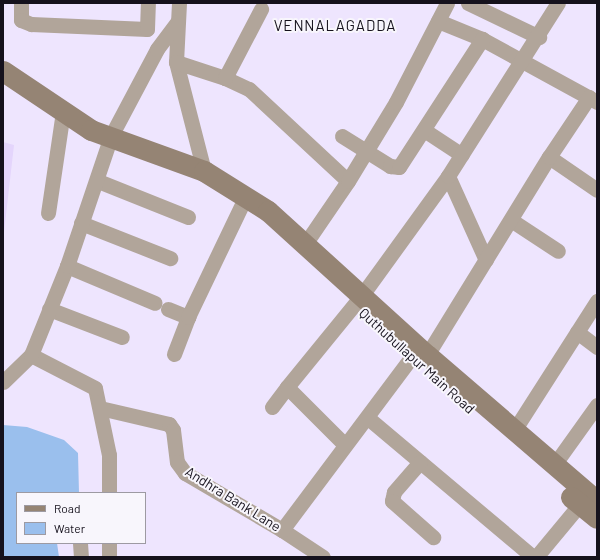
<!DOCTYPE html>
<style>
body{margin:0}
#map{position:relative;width:600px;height:560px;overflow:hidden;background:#eee5fe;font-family:Barlow,sans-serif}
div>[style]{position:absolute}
.built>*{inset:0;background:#e4d5fc}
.water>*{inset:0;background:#9abfed}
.minor>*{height:15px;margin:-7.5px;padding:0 7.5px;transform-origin:7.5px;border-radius:7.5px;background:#b1a59a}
.secondary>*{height:21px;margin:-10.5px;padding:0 10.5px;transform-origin:10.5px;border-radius:10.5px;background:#958474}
span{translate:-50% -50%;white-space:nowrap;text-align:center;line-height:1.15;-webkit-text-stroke:4px #f8f6fc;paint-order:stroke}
.street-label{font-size:14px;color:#15111c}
.neighbourhood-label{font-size:15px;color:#15111c;letter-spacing:1px}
.frame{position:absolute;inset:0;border:4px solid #15111c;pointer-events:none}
.legend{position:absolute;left:16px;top:492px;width:130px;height:52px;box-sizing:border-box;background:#f8f6fc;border:1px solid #9d9aa2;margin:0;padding:5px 7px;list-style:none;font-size:12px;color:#15111c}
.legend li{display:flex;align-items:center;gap:8px;height:20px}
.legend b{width:20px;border:1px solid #9d9aa2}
</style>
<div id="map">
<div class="built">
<div style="clip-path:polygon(3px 142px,14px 145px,3px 241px)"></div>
</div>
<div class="water">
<div style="clip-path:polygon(3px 425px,27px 427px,64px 440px,78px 453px,79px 493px,17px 493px,17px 543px,57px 543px,59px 557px,3px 557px)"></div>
</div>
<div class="minor">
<div style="left:21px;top:3px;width:17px;rotate:90deg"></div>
<div style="left:21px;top:20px;width:11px;rotate:22deg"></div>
<div style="left:31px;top:24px;width:116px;rotate:2.5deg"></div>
<div style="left:147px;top:29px;width:26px;rotate:-88deg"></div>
<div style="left:179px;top:3px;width:59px;rotate:92.9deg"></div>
<div style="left:176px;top:62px;width:113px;rotate:75.6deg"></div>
<div style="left:468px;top:3px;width:79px;rotate:25.6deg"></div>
<div style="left:438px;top:21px;width:48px;rotate:22.2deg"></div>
<div style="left:482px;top:39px;width:131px;rotate:28.7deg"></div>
<div style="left:176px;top:62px;width:52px;rotate:18.1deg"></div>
<div style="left:225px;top:78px;width:26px;rotate:25deg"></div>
<div style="left:249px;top:89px;width:135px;rotate:42.9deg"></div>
<div style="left:225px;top:78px;width:78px;rotate:-62.4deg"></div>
<div style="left:424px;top:130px;width:45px;rotate:33.3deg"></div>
<div style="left:342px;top:136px;width:57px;rotate:32deg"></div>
<div style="left:390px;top:166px;width:9px;rotate:6deg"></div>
<div style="left:399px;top:167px;width:153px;rotate:-57deg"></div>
<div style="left:549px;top:157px;width:58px;rotate:34.5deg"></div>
<div style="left:448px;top:176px;width:92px;rotate:65.7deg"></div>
<div style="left:98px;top:181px;width:97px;rotate:21.8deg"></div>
<div style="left:48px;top:213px;width:103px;rotate:-81.6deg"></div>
<div style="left:511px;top:220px;width:56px;rotate:33.4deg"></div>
<div style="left:81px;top:223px;width:96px;rotate:21.5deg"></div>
<div style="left:305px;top:244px;width:76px;rotate:-55.7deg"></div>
<div style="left:348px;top:181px;width:92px;rotate:-58.7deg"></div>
<div style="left:396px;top:102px;width:111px;rotate:-62.7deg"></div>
<div style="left:67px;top:266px;width:95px;rotate:22.8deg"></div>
<div style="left:49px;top:309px;width:78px;rotate:21deg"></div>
<div style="left:168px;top:309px;width:22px;rotate:22deg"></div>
<div style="left:577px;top:332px;width:25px;rotate:37deg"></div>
<div style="left:174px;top:354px;width:40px;rotate:-69deg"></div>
<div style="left:188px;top:317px;width:132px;rotate:-64.4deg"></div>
<div style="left:427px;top:355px;width:233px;rotate:-58.4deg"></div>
<div style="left:549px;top:157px;width:72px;rotate:-56.3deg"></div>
<div style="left:3px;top:382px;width:39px;rotate:-44deg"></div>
<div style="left:287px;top:387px;width:119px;rotate:-50.8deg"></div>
<div style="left:362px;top:295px;width:147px;rotate:-54.1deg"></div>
<div style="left:448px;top:176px;width:205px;rotate:-57.6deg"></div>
<div style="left:272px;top:407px;width:25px;rotate:-53deg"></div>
<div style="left:287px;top:387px;width:81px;rotate:45deg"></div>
<div style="left:100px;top:408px;width:71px;rotate:13.1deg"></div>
<div style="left:169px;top:424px;width:7px;rotate:56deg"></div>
<div style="left:173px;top:430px;width:32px;rotate:83deg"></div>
<div style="left:177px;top:462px;width:14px;rotate:54deg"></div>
<div style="left:185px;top:473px;width:113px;rotate:30.4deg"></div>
<div style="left:282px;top:530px;width:49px;rotate:33.4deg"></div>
<div style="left:368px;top:418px;width:216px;rotate:40.1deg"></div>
<div style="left:515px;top:429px;width:152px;rotate:-57.4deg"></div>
<div style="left:420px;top:462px;width:40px;rotate:131deg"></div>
<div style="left:394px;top:492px;width:9px;rotate:103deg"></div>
<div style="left:392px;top:501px;width:55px;rotate:41.3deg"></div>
<div style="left:554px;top:465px;width:74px;rotate:-54.4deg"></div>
<div style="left:109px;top:493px;width:38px;rotate:-90deg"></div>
<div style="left:109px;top:455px;width:68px;rotate:-101.8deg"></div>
<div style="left:95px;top:388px;width:72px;rotate:-152.7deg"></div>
<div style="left:31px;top:355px;width:96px;rotate:-68deg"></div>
<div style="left:67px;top:266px;width:137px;rotate:-71.3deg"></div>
<div style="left:111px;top:136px;width:98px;rotate:-62.1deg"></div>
<div style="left:157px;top:49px;width:34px;rotate:-53deg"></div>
<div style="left:282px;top:530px;width:219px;rotate:-53.2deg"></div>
<div style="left:80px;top:543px;width:14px;rotate:86deg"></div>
<div style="left:109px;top:557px;width:14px;rotate:-90deg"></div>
<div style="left:536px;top:557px;width:69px;rotate:-50.3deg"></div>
</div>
<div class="secondary">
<div style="left:3px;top:71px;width:106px;rotate:33.8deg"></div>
<div style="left:91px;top:130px;width:120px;rotate:19.9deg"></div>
<div style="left:204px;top:171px;width:75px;rotate:32deg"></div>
<div style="left:268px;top:211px;width:215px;rotate:42.2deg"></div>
<div style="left:427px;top:355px;width:224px;rotate:40.7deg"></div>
<div style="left:571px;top:497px;width:33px;rotate:39deg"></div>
</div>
<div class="street-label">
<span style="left:417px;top:361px;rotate:42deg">Quthubullapur Main Road</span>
<span style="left:233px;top:499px;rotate:32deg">Andhra Bank Lane</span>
</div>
<div class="neighbourhood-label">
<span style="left:335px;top:26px">VENNALAGADDA</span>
</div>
<div class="frame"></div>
<ul class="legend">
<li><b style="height:5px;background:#958474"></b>Road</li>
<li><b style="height:11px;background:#9abfed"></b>Water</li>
</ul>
</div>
